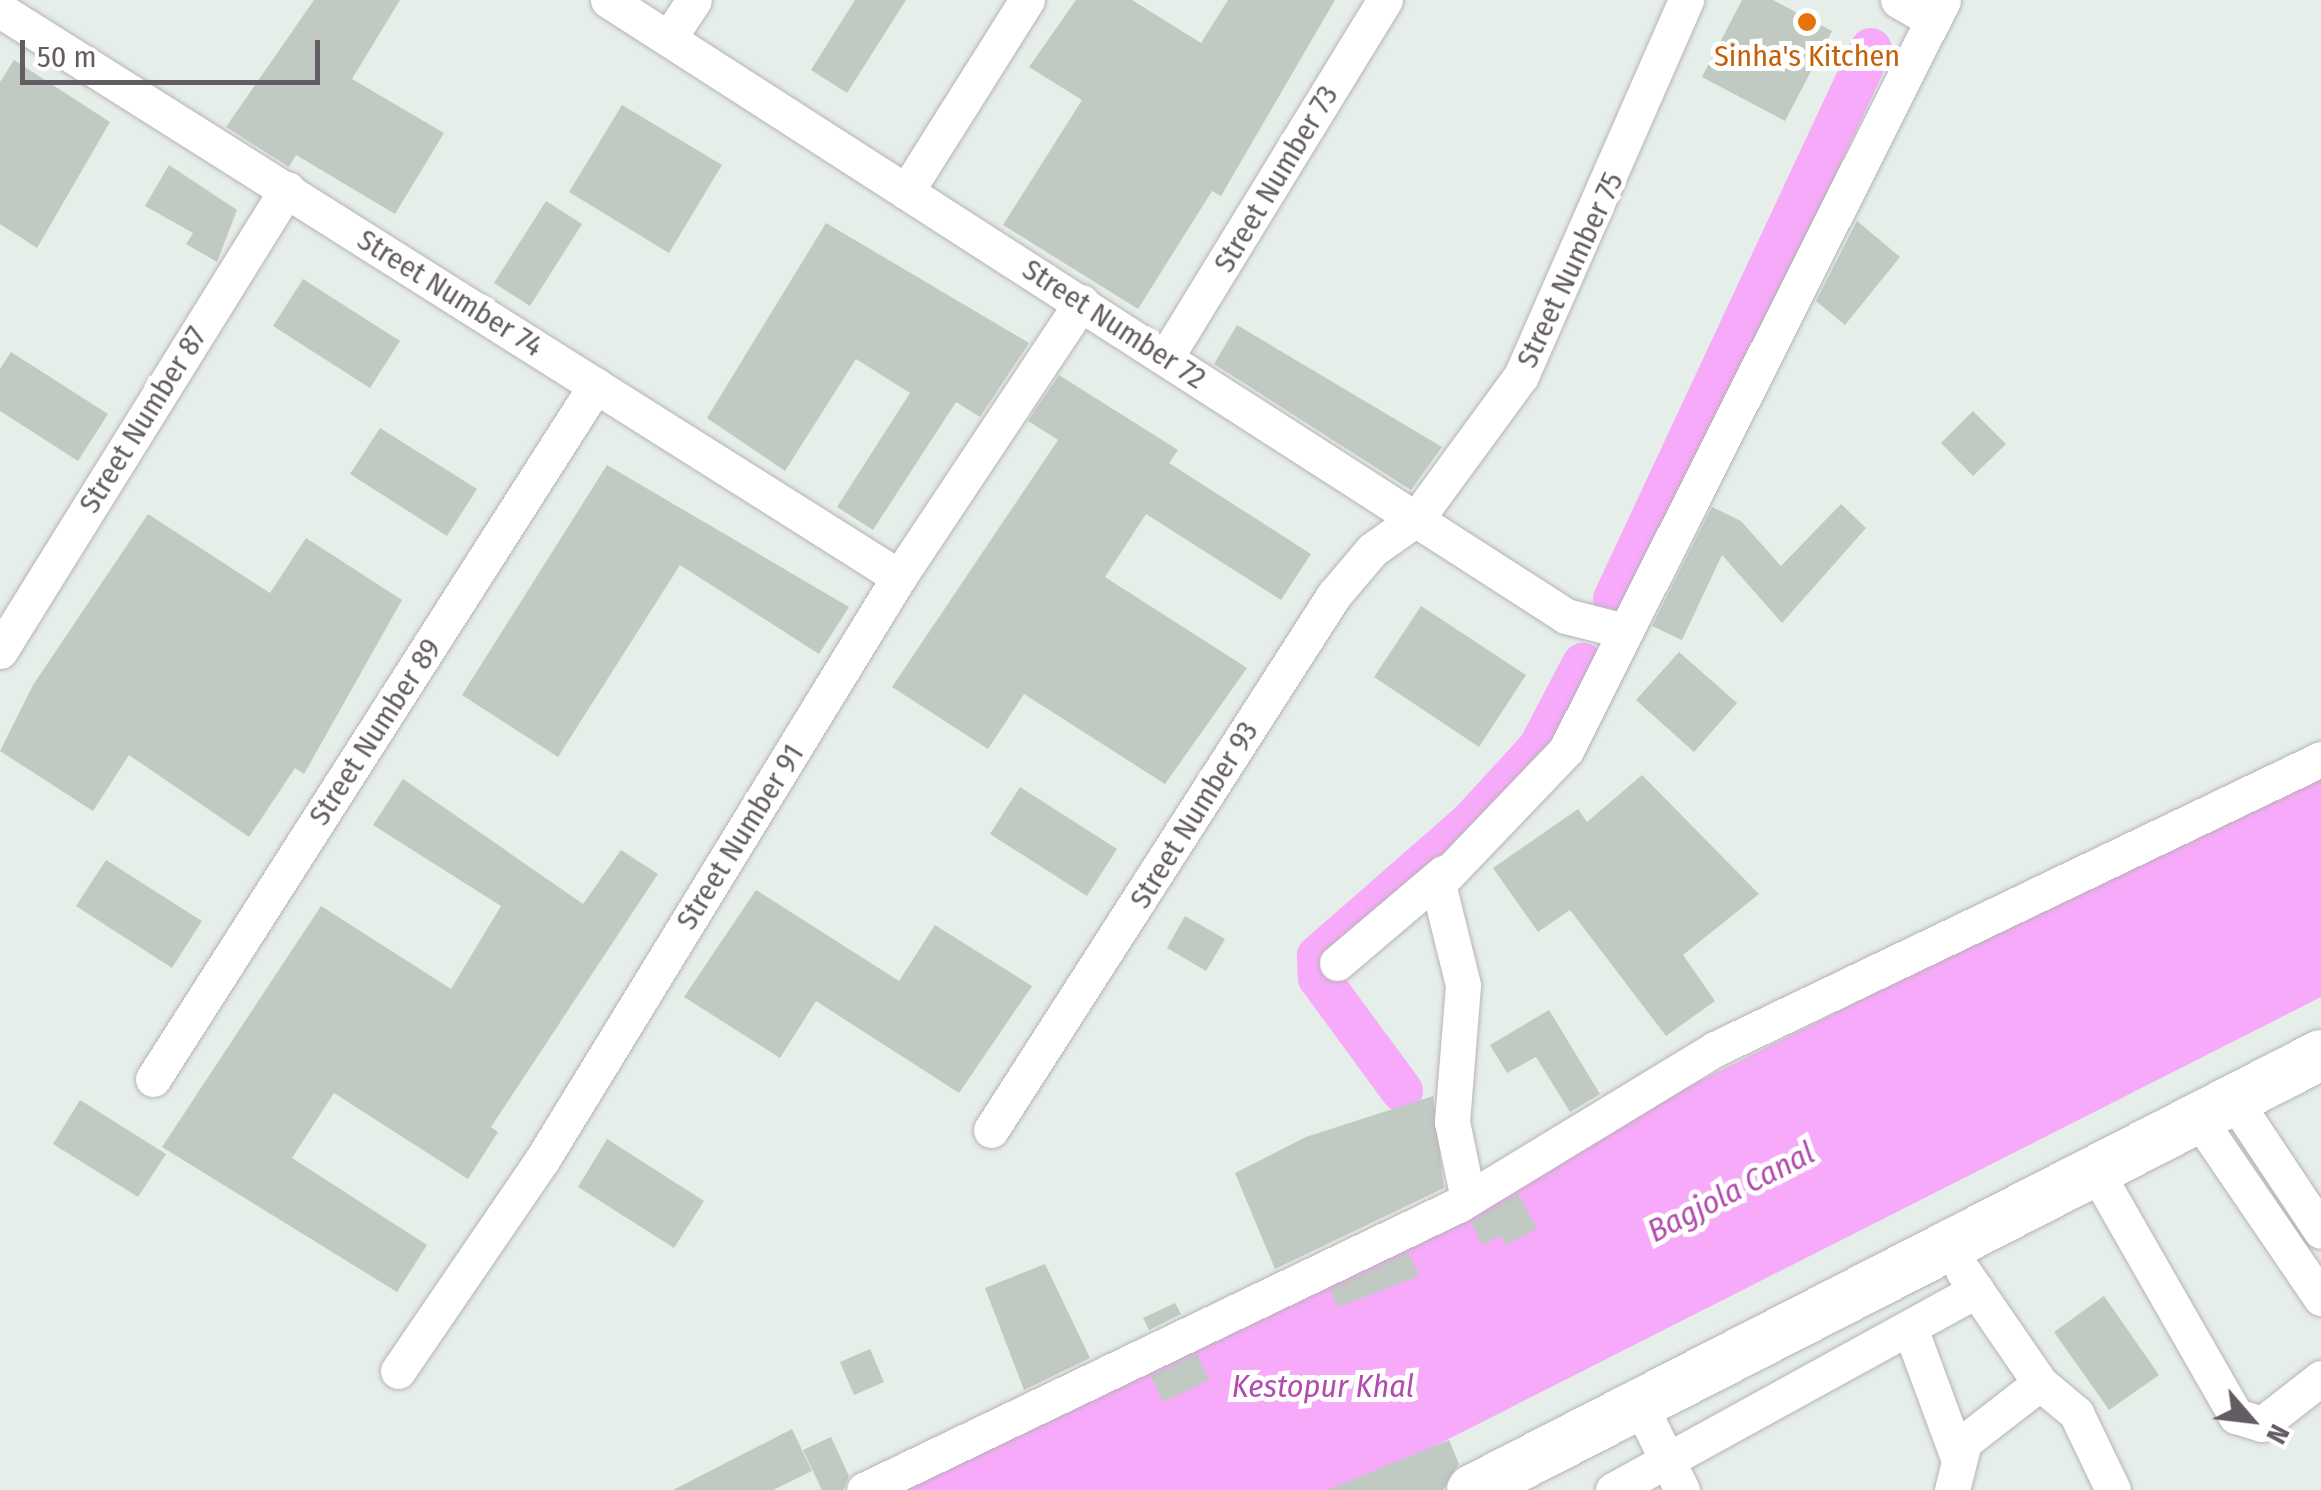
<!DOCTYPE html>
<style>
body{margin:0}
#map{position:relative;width:2321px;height:1490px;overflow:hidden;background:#e5eee8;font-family:"Fira Sans Condensed",sans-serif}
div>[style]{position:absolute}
.water>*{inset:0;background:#f7aaf9}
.canal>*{height:42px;margin:-21px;padding:0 21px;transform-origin:21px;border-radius:21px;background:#f7aaf9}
.building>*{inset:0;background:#c1c9c3}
.roads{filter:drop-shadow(0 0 2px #b9b2b7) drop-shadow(0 0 2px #b9b2b7)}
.street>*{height:35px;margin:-17.5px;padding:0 17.5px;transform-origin:17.5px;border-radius:17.5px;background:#fff}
.secondary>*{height:50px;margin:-25px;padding:0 25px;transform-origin:25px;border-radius:25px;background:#fff}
.dots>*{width:28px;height:28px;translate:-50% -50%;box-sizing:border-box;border:5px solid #fff;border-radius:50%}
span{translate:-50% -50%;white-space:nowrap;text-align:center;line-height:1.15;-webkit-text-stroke:10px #fff;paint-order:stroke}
.food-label{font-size:30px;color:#c56008}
.street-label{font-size:30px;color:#645c63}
.water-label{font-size:32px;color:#b24bad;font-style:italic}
.north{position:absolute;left:2201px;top:1370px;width:100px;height:100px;-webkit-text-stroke:8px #fff;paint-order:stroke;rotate:118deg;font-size:28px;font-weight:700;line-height:40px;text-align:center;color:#645c63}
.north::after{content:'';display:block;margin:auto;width:35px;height:45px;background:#645c63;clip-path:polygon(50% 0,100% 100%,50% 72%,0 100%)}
.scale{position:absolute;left:20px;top:40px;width:300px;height:45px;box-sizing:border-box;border:5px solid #645c63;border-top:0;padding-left:12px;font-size:30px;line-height:35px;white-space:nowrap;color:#645c63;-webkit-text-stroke:8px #fff;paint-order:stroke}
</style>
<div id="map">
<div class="water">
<div style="clip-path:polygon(2321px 770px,2321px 997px,1348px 1490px,882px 1490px)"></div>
</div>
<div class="canal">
<div style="left:1614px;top:599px;width:607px;rotate:-64.95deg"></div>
<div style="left:1402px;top:1091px;width:140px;rotate:-126.3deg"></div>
<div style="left:1319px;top:978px;width:22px;rotate:-93deg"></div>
<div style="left:1318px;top:956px;width:205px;rotate:-41.2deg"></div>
<div style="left:1472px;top:821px;width:99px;rotate:-47.5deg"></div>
<div style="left:1539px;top:748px;width:95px;rotate:-62.4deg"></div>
</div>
<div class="building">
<div style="clip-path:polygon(314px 0,400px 0,352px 79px,444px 133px,395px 214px,296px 155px,289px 167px,226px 127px)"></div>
<div style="clip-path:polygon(855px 0,906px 0,847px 93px,811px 70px)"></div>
<div style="clip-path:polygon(1076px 0,1132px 0,1201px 43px,1228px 0,1335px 0,1221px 196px,1212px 191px,1138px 309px,1003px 225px,1082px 100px,1029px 67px)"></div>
<div style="clip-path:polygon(1742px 0,1773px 0,1832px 31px,1785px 121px,1702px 77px)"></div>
<div style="clip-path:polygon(14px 60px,110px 122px,37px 248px,0 224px,0 82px)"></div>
<div style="clip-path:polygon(622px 105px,722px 165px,669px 253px,569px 192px)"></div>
<div style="clip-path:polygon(169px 165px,237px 210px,217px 262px,186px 244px,193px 233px,145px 206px)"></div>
<div style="clip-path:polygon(546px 201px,582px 224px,530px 306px,494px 283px)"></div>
<div style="clip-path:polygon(1857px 221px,1900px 257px,1845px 325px,1816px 301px)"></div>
<div style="clip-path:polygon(826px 223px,1029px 343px,980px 417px,956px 402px,873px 530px,837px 507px,910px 393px,856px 359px,785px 471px,707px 418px)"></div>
<div style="clip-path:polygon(303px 279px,400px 341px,370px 388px,273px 326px)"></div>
<div style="clip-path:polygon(1237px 325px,1442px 447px,1411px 490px,1214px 364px)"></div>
<div style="clip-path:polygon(11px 352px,108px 414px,78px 461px,0 411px,0 369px)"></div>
<div style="clip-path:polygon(1059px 375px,1178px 450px,1169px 463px,1311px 554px,1281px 600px,1146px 514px,1105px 577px,1247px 668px,1165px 784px,1024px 694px,988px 749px,892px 687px,1058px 440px,1028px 421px)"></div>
<div style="clip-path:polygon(1973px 411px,2006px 444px,1973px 476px,1941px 443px)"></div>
<div style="clip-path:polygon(380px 428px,477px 489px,447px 536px,350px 474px)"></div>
<div style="clip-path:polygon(607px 465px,849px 607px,819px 654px,680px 565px,558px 757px,462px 695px)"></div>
<div style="clip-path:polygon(1841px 504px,1866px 528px,1782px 623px,1722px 555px,1682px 640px,1652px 626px,1712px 507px,1741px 521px,1781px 566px)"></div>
<div style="clip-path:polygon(148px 514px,270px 593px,306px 538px,402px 600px,304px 774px,295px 768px,249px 837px,129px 755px,93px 811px,0 751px,33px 685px)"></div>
<div style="clip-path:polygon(1421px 606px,1526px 675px,1479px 747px,1374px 677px)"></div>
<div style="clip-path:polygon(1679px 652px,1737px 703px,1694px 752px,1636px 700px)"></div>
<div style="clip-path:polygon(1642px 775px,1759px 894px,1683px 955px,1715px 1001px,1666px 1036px,1570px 910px,1538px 932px,1493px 868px,1578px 809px,1587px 822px)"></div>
<div style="clip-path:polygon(403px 779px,583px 904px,621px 850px,658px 874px,491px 1127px,498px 1132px,468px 1179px,334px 1093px,292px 1158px,427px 1245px,397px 1292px,162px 1147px,321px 906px,451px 989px,501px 906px,373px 825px)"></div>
<div style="clip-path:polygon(1020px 787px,1117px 849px,1087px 896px,990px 834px)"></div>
<div style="clip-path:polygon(106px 860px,202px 921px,172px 968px,76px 906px)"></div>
<div style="clip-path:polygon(756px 890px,899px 981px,935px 925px,1032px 986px,959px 1093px,816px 1001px,780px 1058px,684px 997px)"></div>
<div style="clip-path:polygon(1185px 916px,1225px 939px,1206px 971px,1167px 948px)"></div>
<div style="clip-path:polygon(1549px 1010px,1600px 1094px,1570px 1112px,1536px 1057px,1507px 1073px,1490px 1045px)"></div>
<div style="clip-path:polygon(1433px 1096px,1444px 1188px,1275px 1269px,1235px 1173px,1306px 1137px)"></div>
<div style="clip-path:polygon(80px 1100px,166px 1154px,138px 1197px,53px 1144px)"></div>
<div style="clip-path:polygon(607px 1139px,704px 1201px,674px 1248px,578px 1187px)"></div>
<div style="clip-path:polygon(1518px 1194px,1537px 1229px,1505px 1245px,1500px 1236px,1482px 1245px,1471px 1222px)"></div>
<div style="clip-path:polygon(1408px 1252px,1419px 1276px,1338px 1307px,1330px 1290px)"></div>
<div style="clip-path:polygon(1045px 1264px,1090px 1358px,1024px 1390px,985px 1288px)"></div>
<div style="clip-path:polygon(2104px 1296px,2159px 1375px,2109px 1410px,2054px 1332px)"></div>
<div style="clip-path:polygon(1175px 1303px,1181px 1314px,1149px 1330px,1143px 1318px)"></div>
<div style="clip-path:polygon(870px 1349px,884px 1382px,854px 1395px,840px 1362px)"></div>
<div style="clip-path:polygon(1197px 1354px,1209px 1380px,1163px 1402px,1151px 1376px)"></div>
<div style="clip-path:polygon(792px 1429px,812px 1471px,773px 1490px,673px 1490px)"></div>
<div style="clip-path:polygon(831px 1437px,849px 1476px,843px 1490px,822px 1490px,803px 1450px)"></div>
<div style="clip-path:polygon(1449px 1440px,1459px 1464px,1443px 1490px,1327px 1490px)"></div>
</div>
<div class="roads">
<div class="street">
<div style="left:608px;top:0;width:1139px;rotate:32.74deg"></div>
<div style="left:1566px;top:616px;width:61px;rotate:14.3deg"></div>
<div style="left:1898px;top:0;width:39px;rotate:30deg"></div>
<div style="left:0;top:10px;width:1063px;rotate:32.24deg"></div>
<div style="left:669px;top:38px;width:45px;rotate:-56.7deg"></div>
<div style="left:906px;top:192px;width:227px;rotate:-57.8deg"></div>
<div style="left:1166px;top:357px;width:419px;rotate:-58.5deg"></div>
<div style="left:0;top:651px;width:544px;rotate:-58.15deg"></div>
<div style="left:1337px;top:963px;width:139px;rotate:-40.3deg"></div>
<div style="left:153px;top:1079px;width:823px;rotate:-57.45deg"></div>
<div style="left:2234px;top:1100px;width:157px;rotate:56.4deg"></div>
<div style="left:2198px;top:1118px;width:218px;rotate:55.7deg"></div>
<div style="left:991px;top:1130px;width:636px;rotate:-57.34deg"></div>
<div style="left:1334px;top:595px;width:59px;rotate:-49.8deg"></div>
<div style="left:1372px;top:550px;width:55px;rotate:-35.4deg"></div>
<div style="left:1417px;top:518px;width:176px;rotate:-53.8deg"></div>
<div style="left:1521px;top:376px;width:411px;rotate:-66.3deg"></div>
<div style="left:2095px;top:1170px;width:284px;rotate:60.2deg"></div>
<div style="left:2236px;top:1416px;width:27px;rotate:17deg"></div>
<div style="left:2262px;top:1424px;width:75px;rotate:-37.9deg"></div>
<div style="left:1468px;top:1199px;width:79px;rotate:-101.7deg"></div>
<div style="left:1452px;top:1122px;width:137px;rotate:-85.4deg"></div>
<div style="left:1463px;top:985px;width:104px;rotate:-103.9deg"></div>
<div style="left:1438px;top:884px;width:185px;rotate:-46.3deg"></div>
<div style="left:1566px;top:750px;width:839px;rotate:-63.31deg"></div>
<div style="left:1910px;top:1328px;width:135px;rotate:69.7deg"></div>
<div style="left:398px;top:1371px;width:255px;rotate:-55.7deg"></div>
<div style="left:542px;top:1160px;width:684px;rotate:-58.52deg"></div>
<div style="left:899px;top:577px;width:330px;rotate:-56.4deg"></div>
<div style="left:2040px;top:1383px;width:47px;rotate:39.8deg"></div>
<div style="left:2076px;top:1413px;width:85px;rotate:64.3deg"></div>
<div style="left:1639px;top:1403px;width:97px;rotate:63.7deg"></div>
<div style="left:864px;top:1490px;width:661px;rotate:-25.63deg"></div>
<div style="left:1460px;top:1204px;width:298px;rotate:-31.3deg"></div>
<div style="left:1715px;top:1049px;width:672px;rotate:-25.57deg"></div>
<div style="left:1613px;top:1490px;width:415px;rotate:-28.8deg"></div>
<div style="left:1952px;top:1490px;width:49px;rotate:-76deg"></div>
<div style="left:1964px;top:1442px;width:96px;rotate:-37.8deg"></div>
<div style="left:2040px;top:1383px;width:136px;rotate:-124.5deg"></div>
</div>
<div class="secondary">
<div style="left:1472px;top:1490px;width:954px;rotate:-27.13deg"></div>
</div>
</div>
<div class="dots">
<div style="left:1807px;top:22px;background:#e8710a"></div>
</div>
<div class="food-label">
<span style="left:1807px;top:56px">Sinha's Kitchen</span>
</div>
<div class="street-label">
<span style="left:1276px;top:179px;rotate:-59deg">Street Number 73</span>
<span style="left:1570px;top:270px;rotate:-65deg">Street Number 75</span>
<span style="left:450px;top:293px;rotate:32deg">Street Number 74</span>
<span style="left:1114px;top:324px;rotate:33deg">Street Number 72</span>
<span style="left:143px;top:420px;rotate:-58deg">Street Number 87</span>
<span style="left:375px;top:732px;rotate:-57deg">Street Number 89</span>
<span style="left:1194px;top:815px;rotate:-58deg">Street Number 93</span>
<span style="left:740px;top:837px;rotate:-58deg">Street Number 91</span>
</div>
<div class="water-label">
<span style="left:1731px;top:1192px;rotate:-27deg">Bagjola Canal</span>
<span style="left:1323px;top:1386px">Kestopur Khal</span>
</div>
<div class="north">N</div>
<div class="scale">50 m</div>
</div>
